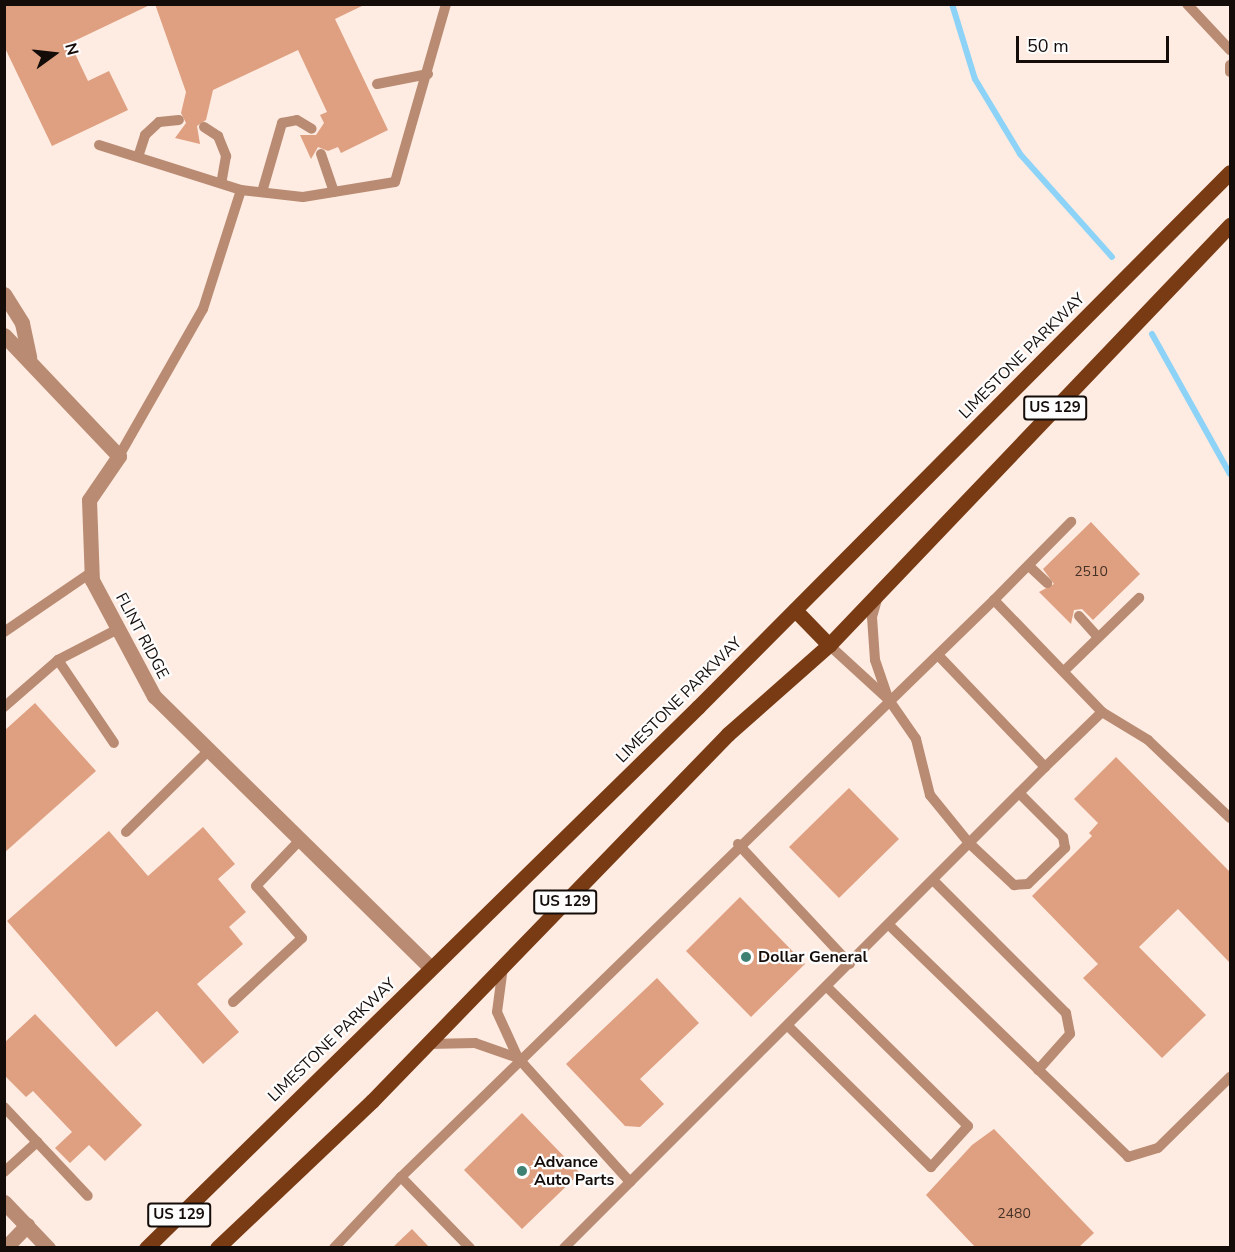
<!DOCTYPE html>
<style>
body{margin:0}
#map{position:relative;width:1235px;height:1252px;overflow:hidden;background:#feebe2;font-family:"Nunito Sans",sans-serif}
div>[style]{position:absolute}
.stream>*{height:6px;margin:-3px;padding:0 3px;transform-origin:3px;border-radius:3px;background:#8dd3f7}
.building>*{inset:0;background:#dea080}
.service>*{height:10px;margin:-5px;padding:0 5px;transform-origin:5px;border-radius:5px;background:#b98b72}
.minor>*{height:15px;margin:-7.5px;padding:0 7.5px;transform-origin:7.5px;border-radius:7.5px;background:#b98b72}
.primary>*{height:15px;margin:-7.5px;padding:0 7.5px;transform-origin:7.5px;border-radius:7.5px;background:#793b14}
.dots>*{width:16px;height:16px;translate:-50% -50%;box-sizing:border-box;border:3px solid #fdfdfd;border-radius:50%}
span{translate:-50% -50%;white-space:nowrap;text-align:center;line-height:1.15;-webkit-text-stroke:4.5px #fdfdfd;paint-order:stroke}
.number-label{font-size:14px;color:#463127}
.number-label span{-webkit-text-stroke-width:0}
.shield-label span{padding:2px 4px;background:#fdfdfd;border:2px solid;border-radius:4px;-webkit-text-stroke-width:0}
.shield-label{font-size:15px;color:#140c09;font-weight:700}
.street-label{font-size:16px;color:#140c09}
.poi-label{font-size:16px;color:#140c09;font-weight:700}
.left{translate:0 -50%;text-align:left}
.frame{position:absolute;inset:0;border:6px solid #140c09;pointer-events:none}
.north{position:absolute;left:24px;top:24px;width:60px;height:60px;-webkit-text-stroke:4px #fdfdfd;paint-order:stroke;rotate:75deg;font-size:16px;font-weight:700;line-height:24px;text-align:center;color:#140c09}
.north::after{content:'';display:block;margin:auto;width:21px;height:27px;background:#140c09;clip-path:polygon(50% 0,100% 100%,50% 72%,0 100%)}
.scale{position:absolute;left:1016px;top:36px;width:153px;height:27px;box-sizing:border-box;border:3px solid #140c09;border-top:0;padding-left:8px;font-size:18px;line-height:21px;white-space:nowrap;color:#140c09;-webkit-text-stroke:4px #fdfdfd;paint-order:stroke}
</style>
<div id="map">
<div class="stream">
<div style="left:952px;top:4px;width:78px;rotate:73deg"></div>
<div style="left:975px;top:79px;width:87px;rotate:59deg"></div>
<div style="left:1020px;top:154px;width:138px;rotate:48.2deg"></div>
<div style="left:1152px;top:334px;width:160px;rotate:60.9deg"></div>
</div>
<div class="building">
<div style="clip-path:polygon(4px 4px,152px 4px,70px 43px,88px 81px,109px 71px,128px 110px,52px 146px,4px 46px)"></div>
<div style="clip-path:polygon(155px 4px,366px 4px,335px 19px,388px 130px,341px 153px,338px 147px,328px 151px,318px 147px,311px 159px,300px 135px,316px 135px,324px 123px,320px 115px,327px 112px,298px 50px,213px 90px,206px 120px,197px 126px,200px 144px,175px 138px,186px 123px,181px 113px,186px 92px)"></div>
<div style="clip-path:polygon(1091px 522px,1140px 574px,1093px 620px,1082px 609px,1074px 610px,1071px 624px,1039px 592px,1054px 584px,1043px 569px)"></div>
<div style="clip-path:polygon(35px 703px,96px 771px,4px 853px,4px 731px)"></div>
<div style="clip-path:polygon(1116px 757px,1230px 872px,1230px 963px,1178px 909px,1139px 947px,1206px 1015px,1162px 1058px,1083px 978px,1098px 964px,1032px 896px,1092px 836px,1089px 833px,1098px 823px,1074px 799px)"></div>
<div style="clip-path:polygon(849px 788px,899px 839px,839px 898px,789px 847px)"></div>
<div style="clip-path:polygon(203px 827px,235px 864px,218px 879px,246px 912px,229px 927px,243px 944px,197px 984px,239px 1032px,203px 1064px,157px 1011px,116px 1047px,7px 921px,109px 831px,148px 876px)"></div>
<div style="clip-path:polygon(740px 897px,805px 964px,751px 1017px,686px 951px)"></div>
<div style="clip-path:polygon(657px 978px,699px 1023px,640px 1079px,664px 1104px,640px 1127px,625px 1126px,566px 1064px)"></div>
<div style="clip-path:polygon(35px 1014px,142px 1125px,105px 1161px,89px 1145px,70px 1163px,55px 1148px,72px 1132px,33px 1091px,26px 1097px,4px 1075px,4px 1043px)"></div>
<div style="clip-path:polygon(522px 1113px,580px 1173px,522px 1229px,464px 1170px)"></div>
<div style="clip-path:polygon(994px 1129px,1094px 1233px,1078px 1248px,976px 1248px,926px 1195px,972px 1145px)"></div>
<div style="clip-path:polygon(412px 1229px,430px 1248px,392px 1248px)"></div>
</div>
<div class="service">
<div style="left:1187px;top:4px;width:63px;rotate:46.9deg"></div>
<div style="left:1230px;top:65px;width:7px;rotate:90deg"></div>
<div style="left:377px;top:84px;width:52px;rotate:-11.1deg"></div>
<div style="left:204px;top:127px;width:17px;rotate:33deg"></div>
<div style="left:218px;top:136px;width:22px;rotate:68deg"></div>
<div style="left:226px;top:156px;width:27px;rotate:100deg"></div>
<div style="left:99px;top:145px;width:149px;rotate:17.6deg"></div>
<div style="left:321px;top:154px;width:40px;rotate:71.1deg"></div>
<div style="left:138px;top:157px;width:23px;rotate:-72deg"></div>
<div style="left:145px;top:135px;width:19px;rotate:-43deg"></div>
<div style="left:159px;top:122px;width:20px;rotate:-6deg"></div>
<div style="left:262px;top:192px;width:72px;rotate:-73.8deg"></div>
<div style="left:282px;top:123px;width:15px;rotate:-11deg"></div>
<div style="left:297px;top:120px;width:17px;rotate:31deg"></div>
<div style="left:119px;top:456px;width:169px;rotate:-60.3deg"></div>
<div style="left:203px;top:309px;width:125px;rotate:-72.3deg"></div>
<div style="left:241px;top:190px;width:62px;rotate:6.4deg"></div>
<div style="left:303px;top:197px;width:93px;rotate:-9.3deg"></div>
<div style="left:395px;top:182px;width:185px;rotate:-74deg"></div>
<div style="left:1029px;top:566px;width:25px;rotate:43deg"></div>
<div style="left:878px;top:596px;width:22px;rotate:106deg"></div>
<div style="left:872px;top:617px;width:43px;rotate:86deg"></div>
<div style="left:875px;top:660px;width:39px;rotate:71deg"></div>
<div style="left:994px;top:600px;width:110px;rotate:-45.4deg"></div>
<div style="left:1079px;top:616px;width:28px;rotate:48deg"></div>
<div style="left:4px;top:632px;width:107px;rotate:-34.3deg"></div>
<div style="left:829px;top:645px;width:81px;rotate:42.5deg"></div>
<div style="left:889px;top:700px;width:47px;rotate:55.3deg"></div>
<div style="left:916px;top:739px;width:58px;rotate:76deg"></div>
<div style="left:930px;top:795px;width:62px;rotate:50.9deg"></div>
<div style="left:969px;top:843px;width:62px;rotate:43deg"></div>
<div style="left:1014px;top:885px;width:14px;rotate:-4deg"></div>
<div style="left:1028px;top:884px;width:52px;rotate:-44.2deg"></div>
<div style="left:1065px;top:848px;width:11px;rotate:-100deg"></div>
<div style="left:1063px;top:837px;width:62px;rotate:-135deg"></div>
<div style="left:938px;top:655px;width:155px;rotate:46.3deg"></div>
<div style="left:1045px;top:767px;width:79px;rotate:-44deg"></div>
<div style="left:58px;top:660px;width:100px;rotate:56deg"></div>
<div style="left:1064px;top:671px;width:105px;rotate:-44.2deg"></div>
<div style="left:4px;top:707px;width:72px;rotate:-41deg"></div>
<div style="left:58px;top:660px;width:68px;rotate:-27.3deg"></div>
<div style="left:126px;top:832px;width:115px;rotate:-44.6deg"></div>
<div style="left:738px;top:844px;width:164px;rotate:47deg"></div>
<div style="left:933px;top:880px;width:188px;rotate:45deg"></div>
<div style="left:1066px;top:1013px;width:21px;rotate:79deg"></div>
<div style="left:1070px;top:1034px;width:48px;rotate:131.6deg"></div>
<div style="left:889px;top:925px;width:333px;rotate:44.1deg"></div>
<div style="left:1128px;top:1157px;width:31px;rotate:-17deg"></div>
<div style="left:1158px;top:1148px;width:101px;rotate:-44.6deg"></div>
<div style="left:503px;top:967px;width:45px;rotate:97.6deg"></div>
<div style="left:497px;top:1012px;width:51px;rotate:65.5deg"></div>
<div style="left:518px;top:1058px;width:167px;rotate:47.9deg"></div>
<div style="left:630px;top:1182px;width:587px;rotate:-45deg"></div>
<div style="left:233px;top:1002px;width:94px;rotate:-42.8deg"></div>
<div style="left:302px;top:938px;width:69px;rotate:-131.5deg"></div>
<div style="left:256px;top:886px;width:62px;rotate:-46.3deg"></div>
<div style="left:788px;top:1026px;width:201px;rotate:44.6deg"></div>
<div style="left:931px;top:1167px;width:55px;rotate:-47.9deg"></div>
<div style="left:968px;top:1126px;width:198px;rotate:-135.4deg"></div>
<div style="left:428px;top:1044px;width:47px;rotate:-1.2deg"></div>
<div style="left:475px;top:1043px;width:46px;rotate:19.2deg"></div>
<div style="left:4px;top:1107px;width:122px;rotate:46.7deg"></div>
<div style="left:4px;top:1172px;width:45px;rotate:-42.3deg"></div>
<div style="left:334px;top:1248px;width:98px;rotate:-46.7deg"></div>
<div style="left:470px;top:1248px;width:99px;rotate:-134.2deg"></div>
<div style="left:401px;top:1177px;width:827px;rotate:-44.22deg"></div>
<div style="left:994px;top:600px;width:156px;rotate:46deg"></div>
<div style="left:1102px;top:712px;width:54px;rotate:31.3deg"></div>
<div style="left:1148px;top:740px;width:113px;rotate:43.6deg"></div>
<div style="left:564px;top:1248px;width:93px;rotate:-45deg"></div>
</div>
<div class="minor">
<div style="left:4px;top:294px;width:34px;rotate:58deg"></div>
<div style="left:22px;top:323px;width:35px;rotate:78deg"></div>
<div style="left:4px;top:335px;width:167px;rotate:46.5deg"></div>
<div style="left:119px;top:456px;width:53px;rotate:124.3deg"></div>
<div style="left:89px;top:500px;width:80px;rotate:87.9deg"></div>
<div style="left:92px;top:580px;width:132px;rotate:61.9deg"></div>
<div style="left:154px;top:696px;width:388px;rotate:44.5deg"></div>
<div style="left:4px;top:1202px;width:64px;rotate:46.3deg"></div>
<div style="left:5px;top:1248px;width:32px;rotate:-46deg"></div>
</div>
<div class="primary">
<div style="left:795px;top:610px;width:49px;rotate:45.8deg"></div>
<div style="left:146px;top:1248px;width:773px;rotate:-44.42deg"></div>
<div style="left:698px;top:707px;width:754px;rotate:-45.16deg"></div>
<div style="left:217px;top:1248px;width:214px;rotate:-43.5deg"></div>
<div style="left:372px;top:1101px;width:511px;rotate:-45.87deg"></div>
<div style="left:728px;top:734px;width:135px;rotate:-41.4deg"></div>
<div style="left:829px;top:645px;width:581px;rotate:-46.33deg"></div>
</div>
<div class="dots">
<div style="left:746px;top:957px;background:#3e8173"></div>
<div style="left:522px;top:1171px;background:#3e8173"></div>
</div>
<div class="number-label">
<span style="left:1091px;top:572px">2510</span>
<span style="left:1014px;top:1214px">2480</span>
</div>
<div class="shield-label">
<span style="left:1055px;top:408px">US 129</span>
<span style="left:565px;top:902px">US 129</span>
<span style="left:179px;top:1215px">US 129</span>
</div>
<div class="street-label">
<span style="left:1022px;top:356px;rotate:-45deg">LIMESTONE PARKWAY</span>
<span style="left:142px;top:636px;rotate:62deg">FLINT RIDGE</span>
<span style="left:679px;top:700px;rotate:-45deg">LIMESTONE PARKWAY</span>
<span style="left:332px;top:1040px;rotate:-44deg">LIMESTONE PARKWAY</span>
</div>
<div class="poi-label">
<span class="left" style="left:758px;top:957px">Dollar General</span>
<span class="left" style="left:534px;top:1171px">Advance<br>Auto Parts</span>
</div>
<div class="frame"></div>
<div class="north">N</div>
<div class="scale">50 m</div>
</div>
